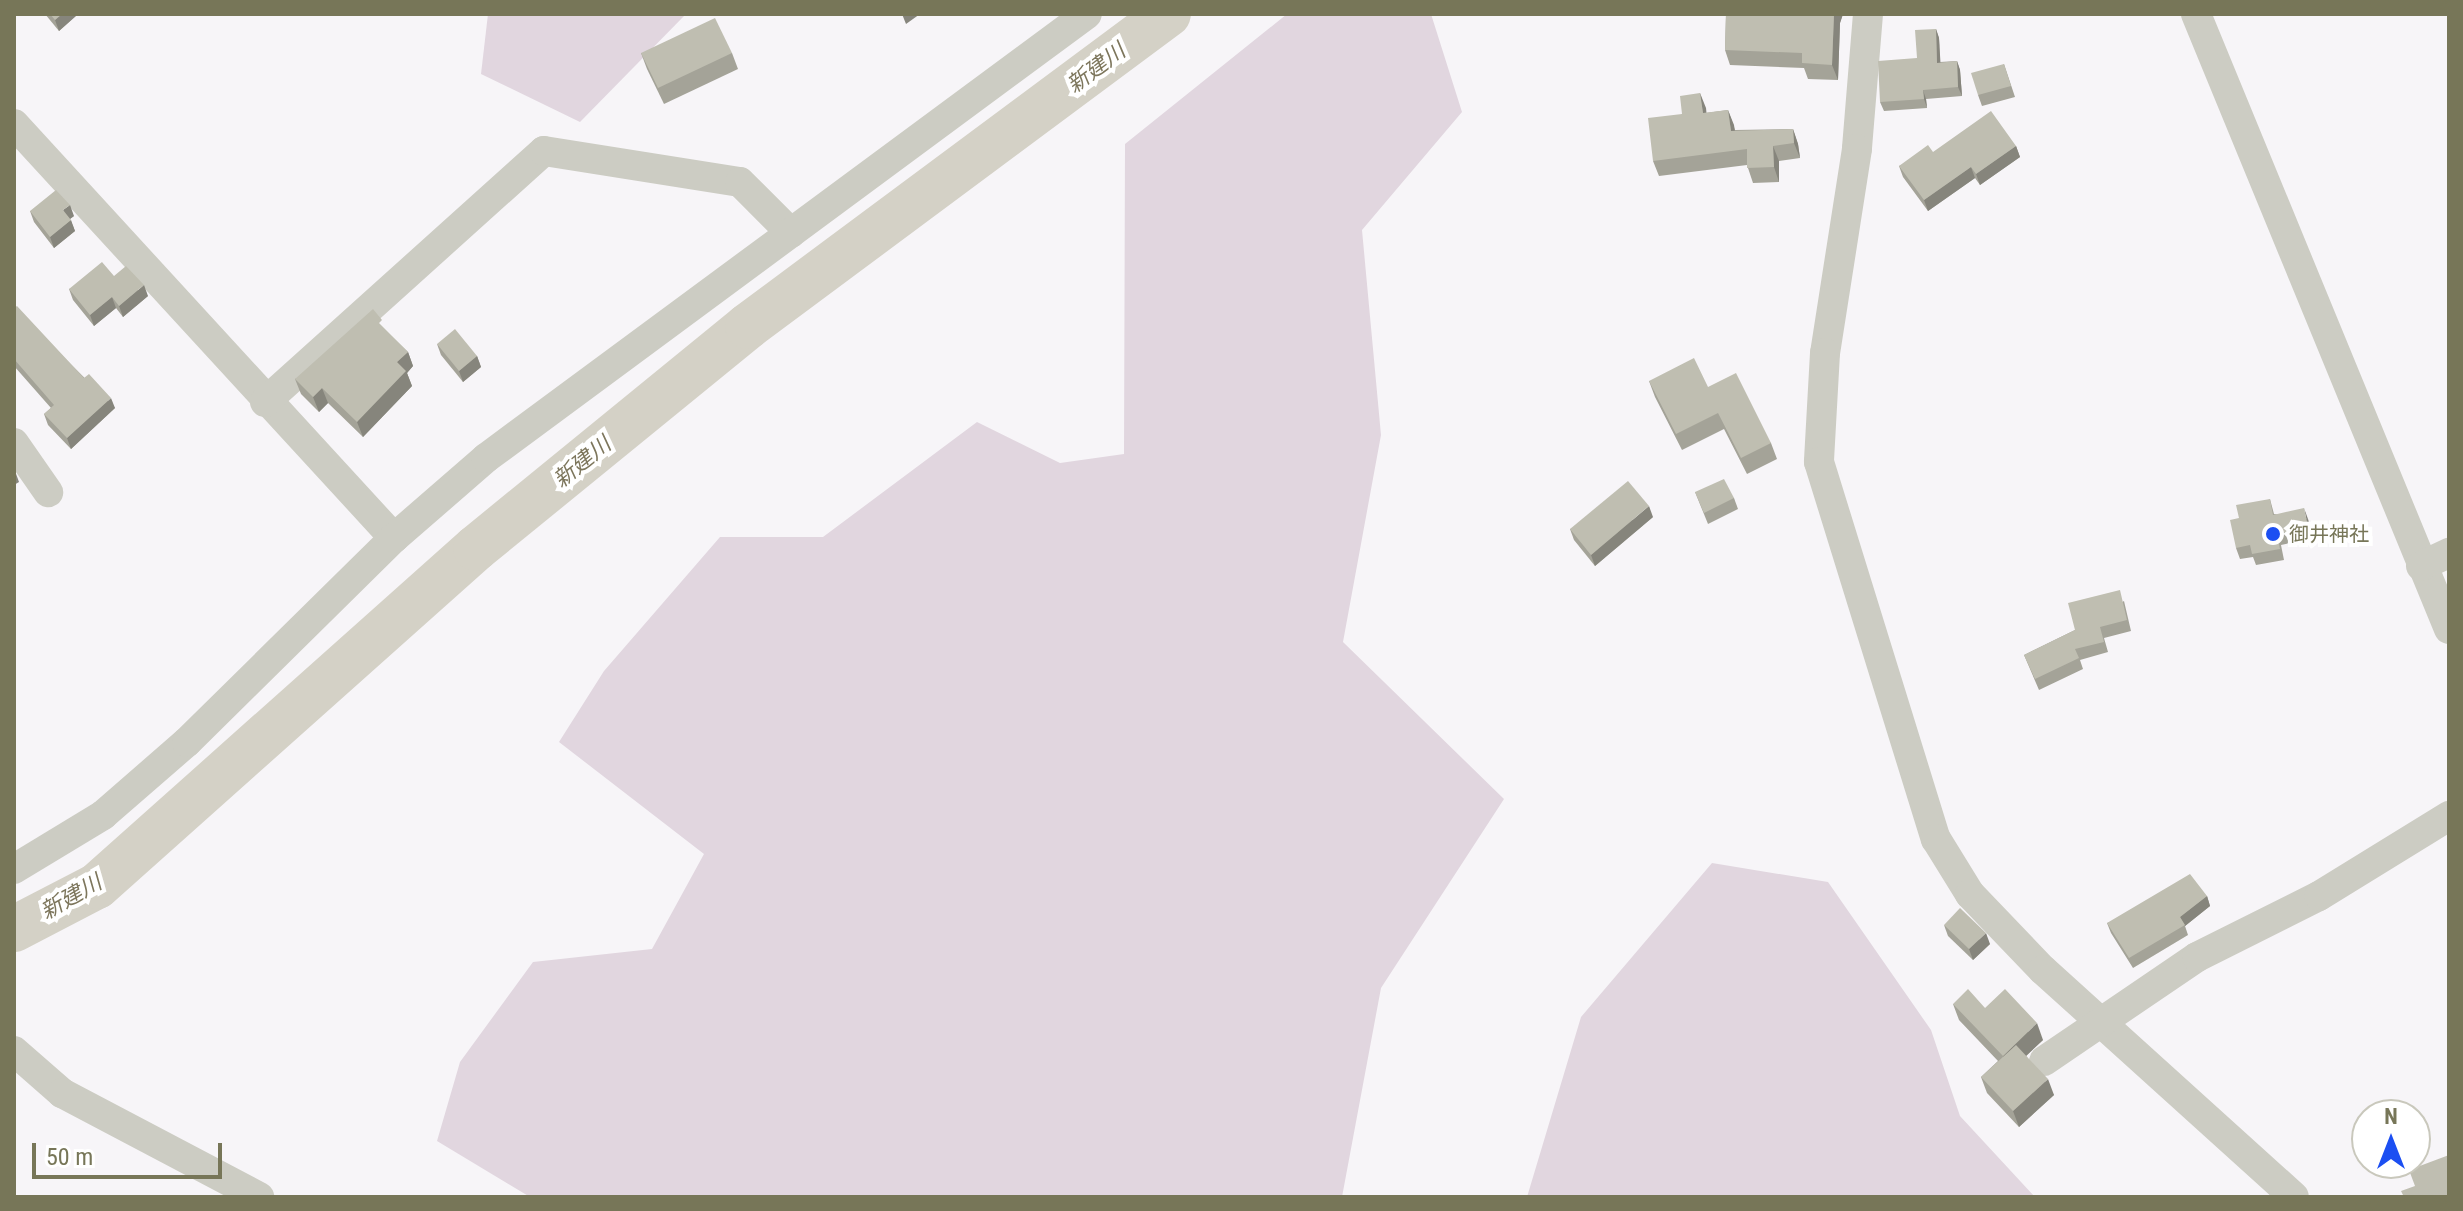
<!DOCTYPE html>
<meta charset="utf-8">
<style>
body{margin:0}
#map{position:relative;width:2463px;height:1211px;overflow:hidden;background:#f7f5f8;font-family:"Roboto Condensed","Noto Sans JP",sans-serif}
div>[style]{position:absolute}
.green>*{inset:0;background:#e1d6df}
.river>*{height:46px;margin:-23px;padding:0 23px;transform-origin:23px;border-radius:23px;background:#d4d1c6}
.minor>*{height:30px;margin:-15px;padding:0 15px;transform-origin:15px;border-radius:15px;background:#ccccc3}
.wall>*{inset:0;background:#a4a398}
.shaded-wall>*{inset:0;background:#86857c}
.building>*{inset:0;background:#bfbeb1}
.dots>*{width:22px;height:22px;translate:-50% -50%;box-sizing:border-box;border:4px solid #fff;border-radius:50%}
span{translate:-50% -50%;white-space:nowrap;text-align:center;line-height:1.15;-webkit-text-stroke:8px #fff;paint-order:stroke}
.poi-label{font-size:20px;color:#777658}
.left{translate:0 -50%;text-align:left}
.water-label{font-size:22px;color:#7d765c;font-style:italic}
.frame{position:absolute;inset:0;border:16px solid #777658;pointer-events:none}
.north{position:absolute;left:2351px;top:1099px;width:80px;height:80px;box-sizing:border-box;background:#fff;border:2px solid #c9c8bc;border-radius:50%;rotate:0deg;font-size:22px;font-weight:700;line-height:32px;text-align:center;color:#777658}
.north::after{content:'';display:block;margin:auto;width:28px;height:36px;background:#1c4ff2;clip-path:polygon(50% 0,100% 100%,50% 72%,0 100%)}
.scale{position:absolute;left:32px;top:1143px;width:190px;height:36px;box-sizing:border-box;border:4px solid #777658;border-top:0;padding-left:10px;font-size:24px;line-height:28px;white-space:nowrap;color:#777658;-webkit-text-stroke:6px #fff;paint-order:stroke}
</style>
<div id="map">
<div class="green">
<div style="clip-path:polygon(488px 14px,686px 14px,580px 122px,481px 74px)"></div>
<div style="clip-path:polygon(1287px 14px,1431px 14px,1462px 112px,1362px 230px,1381px 435px,1343px 642px,1504px 799px,1381px 988px,1342px 1197px,530px 1197px,437px 1141px,460px 1062px,533px 962px,652px 949px,704px 854px,559px 742px,604px 671px,720px 537px,823px 537px,977px 422px,1060px 463px,1124px 454px,1125px 144px)"></div>
<div style="clip-path:polygon(1712px 863px,1828px 882px,1931px 1030px,1960px 1116px,2035px 1197px,1527px 1197px,1581px 1017px)"></div>
</div>
<div class="river">
<div style="left:14px;top:929px;width:93px;rotate:-27.4deg"></div>
<div style="left:97px;top:886px;width:508px;rotate:-41.73deg"></div>
<div style="left:476px;top:548px;width:351px;rotate:-39.2deg"></div>
<div style="left:748px;top:326px;width:523px;rotate:-36.61deg"></div>
</div>
<div class="minor">
<div style="left:1868px;top:14px;width:135px;rotate:94.7deg"></div>
<div style="left:1857px;top:149px;width:206px;rotate:98.9deg"></div>
<div style="left:1825px;top:353px;width:109px;rotate:93.2deg"></div>
<div style="left:1819px;top:462px;width:395px;rotate:72.8deg"></div>
<div style="left:1936px;top:839px;width:65px;rotate:58.3deg"></div>
<div style="left:1970px;top:894px;width:105px;rotate:46.2deg"></div>
<div style="left:2043px;top:970px;width:338px;rotate:42.1deg"></div>
<div style="left:2196px;top:14px;width:665px;rotate:67.64deg"></div>
<div style="left:14px;top:124px;width:562px;rotate:47.45deg"></div>
<div style="left:265px;top:402px;width:375px;rotate:-42deg"></div>
<div style="left:544px;top:151px;width:198px;rotate:9deg"></div>
<div style="left:740px;top:182px;width:72px;rotate:45deg"></div>
<div style="left:14px;top:443px;width:60px;rotate:55.2deg"></div>
<div style="left:2421px;top:566px;width:31px;rotate:-25deg"></div>
<div style="left:14px;top:869px;width:104px;rotate:-31.2deg"></div>
<div style="left:103px;top:815px;width:111px;rotate:-41deg"></div>
<div style="left:187px;top:742px;width:291px;rotate:-44.6deg"></div>
<div style="left:394px;top:538px;width:122px;rotate:-41deg"></div>
<div style="left:486px;top:458px;width:747px;rotate:-36.46deg"></div>
<div style="left:14px;top:1051px;width:64px;rotate:41.2deg"></div>
<div style="left:62px;top:1093px;width:223px;rotate:27.8deg"></div>
<div style="left:2044px;top:1061px;width:185px;rotate:-34.2deg"></div>
<div style="left:2197px;top:957px;width:136px;rotate:-26.6deg"></div>
<div style="left:2319px;top:896px;width:153px;rotate:-31.6deg"></div>
</div>
<div class="wall">
<div style="clip-path:polygon(45px 14px,77px 14px,77px 15px,59px 31px)"></div>
<div style="clip-path:polygon(1726px 14px,1843px 14px,1840px 23px,1838px 80px,1808px 79px,1804px 68px,1730px 65px,1725px 50px)"></div>
<div style="clip-path:polygon(1936px 29px,1939px 38px,1940px 62px,1957px 61px,1960px 70px,1962px 96px,1926px 99px,1927px 108px,1884px 111px,1880px 102px,1917px 58px)"></div>
<div style="clip-path:polygon(641px 53px,732px 53px,738px 69px,664px 104px,647px 69px)"></div>
<div style="clip-path:polygon(2004px 64px,2015px 97px,1982px 106px,1978px 95px)"></div>
<div style="clip-path:polygon(1700px 93px,1706px 113px,1728px 110px,1735px 130px,1793px 129px,1798px 144px,1800px 158px,1779px 161px,1779px 182px,1753px 183px,1747px 165px,1659px 176px,1653px 161px,1682px 114px)"></div>
<div style="clip-path:polygon(2016px 146px,2020px 157px,1980px 185px,1975px 178px,1928px 211px,1903px 177px,1899px 166px,1933px 152px)"></div>
<div style="clip-path:polygon(30px 211px,74px 216px,70px 219px,75px 231px,54px 248px,34px 222px)"></div>
<div style="clip-path:polygon(114px 276px,148px 296px,123px 317px,116px 308px,94px 326px,73px 300px,69px 289px)"></div>
<div style="clip-path:polygon(14px 308px,115px 408px,71px 449px,48px 425px,44px 414px,51px 408px,14px 366px)"></div>
<div style="clip-path:polygon(386px 331px,408px 352px,413px 366px,407px 373px,412px 386px,363px 437px,328px 403px,319px 412px,301px 394px,295px 379px)"></div>
<div style="clip-path:polygon(437px 344px,477px 356px,481px 367px,463px 382px,441px 355px)"></div>
<div style="clip-path:polygon(1649px 381px,1708px 387px,1771px 443px,1777px 459px,1747px 474px,1724px 429px,1682px 450px,1655px 397px)"></div>
<div style="clip-path:polygon(1695px 492px,1734px 498px,1738px 509px,1708px 524px)"></div>
<div style="clip-path:polygon(2270px 499px,2274px 514px,2308px 519px,2312px 538px,2281px 545px,2284px 560px,2256px 565px,2253px 557px,2240px 559px,2236px 548px,2239px 518px)"></div>
<div style="clip-path:polygon(1653px 517px,1595px 566px,1574px 540px,1570px 529px)"></div>
<div style="clip-path:polygon(2124px 601px,2131px 631px,2104px 638px,2108px 652px,2080px 660px,2083px 669px,2039px 690px,2024px 655px,2075px 630px)"></div>
<div style="clip-path:polygon(2207px 896px,2210px 906px,2185px 926px,2188px 935px,2133px 968px,2111px 933px,2107px 923px)"></div>
<div style="clip-path:polygon(1944px 925px,1990px 944px,1973px 960px,1948px 936px)"></div>
<div style="clip-path:polygon(1953px 1004px,1985px 1008px,2043px 1040px,2026px 1056px,2054px 1095px,2019px 1127px,1987px 1093px,1981px 1077px,1998px 1061px,1959px 1020px)"></div>
</div>
<div class="shaded-wall">
<div style="clip-path:polygon(62px 14px,77px 15px,59px 31px,55px 20px)"></div>
<div style="clip-path:polygon(902px 14px,920px 14px,906px 24px)"></div>
<div style="clip-path:polygon(1834px 14px,1843px 14px,1840px 23px,1838px 80px,1832px 65px)"></div>
<div style="clip-path:polygon(1936px 29px,1939px 38px,1941px 72px,1937px 63px)"></div>
<div style="clip-path:polygon(1957px 61px,1960px 70px,1962px 96px,1958px 87px)"></div>
<div style="clip-path:polygon(1923px 90px,1926px 99px,1927px 108px,1924px 99px)"></div>
<div style="clip-path:polygon(1700px 93px,1706px 108px,1708px 128px,1703px 113px)"></div>
<div style="clip-path:polygon(1728px 110px,1734px 125px,1737px 146px,1731px 131px)"></div>
<div style="clip-path:polygon(1793px 129px,1798px 144px,1800px 158px,1794px 143px)"></div>
<div style="clip-path:polygon(1773px 146px,1779px 161px,1779px 182px,1774px 167px)"></div>
<div style="clip-path:polygon(2016px 146px,2020px 157px,1980px 185px,1976px 174px)"></div>
<div style="clip-path:polygon(1971px 167px,1975px 178px,1928px 211px,1924px 200px)"></div>
<div style="clip-path:polygon(70px 205px,74px 216px,67px 221px,63px 210px)"></div>
<div style="clip-path:polygon(71px 220px,75px 231px,54px 248px,50px 237px)"></div>
<div style="clip-path:polygon(144px 285px,148px 296px,123px 317px,119px 306px)"></div>
<div style="clip-path:polygon(112px 297px,116px 308px,94px 326px,90px 315px)"></div>
<div style="clip-path:polygon(408px 352px,413px 366px,407px 373px,412px 386px,363px 437px,357px 422px,397px 362px)"></div>
<div style="clip-path:polygon(477px 356px,481px 367px,463px 382px,459px 371px)"></div>
<div style="clip-path:polygon(322px 388px,328px 403px,319px 412px,313px 397px)"></div>
<div style="clip-path:polygon(111px 398px,115px 408px,71px 449px,67px 438px)"></div>
<div style="clip-path:polygon(15px 471px,19px 482px,14px 485px,14px 472px)"></div>
<div style="clip-path:polygon(1649px 506px,1653px 517px,1595px 566px,1591px 555px)"></div>
<div style="clip-path:polygon(2304px 508px,2308px 519px,2312px 538px,2308px 527px)"></div>
<div style="clip-path:polygon(2207px 896px,2210px 906px,2185px 926px,2180px 917px)"></div>
<div style="clip-path:polygon(1986px 933px,1990px 944px,1973px 960px,1969px 949px)"></div>
<div style="clip-path:polygon(2037px 1023px,2043px 1040px,2009px 1072px,2003px 1056px)"></div>
<div style="clip-path:polygon(2048px 1079px,2054px 1095px,2019px 1127px,2013px 1111px)"></div>
</div>
<div class="building">
<div style="clip-path:polygon(50px 14px,62px 14px,55px 20px)"></div>
<div style="clip-path:polygon(1726px 14px,1834px 14px,1832px 65px,1802px 63px,1802px 53px,1725px 50px)"></div>
<div style="clip-path:polygon(715px 18px,732px 53px,658px 88px,641px 53px)"></div>
<div style="clip-path:polygon(1936px 29px,1937px 63px,1957px 61px,1958px 87px,1923px 90px,1924px 99px,1880px 102px,1878px 61px,1917px 58px,1915px 30px)"></div>
<div style="clip-path:polygon(2004px 64px,2011px 86px,1978px 95px,1971px 73px)"></div>
<div style="clip-path:polygon(1700px 93px,1703px 113px,1728px 110px,1731px 131px,1793px 129px,1794px 143px,1773px 146px,1774px 167px,1747px 168px,1747px 149px,1653px 161px,1648px 118px,1682px 114px,1680px 96px)"></div>
<div style="clip-path:polygon(1991px 111px,2016px 146px,1976px 174px,1971px 167px,1924px 200px,1899px 166px,1928px 145px,1933px 152px)"></div>
<div style="clip-path:polygon(56px 190px,70px 205px,63px 210px,71px 220px,50px 237px,30px 211px)"></div>
<div style="clip-path:polygon(102px 262px,114px 276px,126px 266px,144px 285px,119px 306px,112px 297px,90px 315px,69px 289px)"></div>
<div style="clip-path:polygon(17px 306px,84px 378px,89px 374px,111px 398px,67px 438px,44px 414px,54px 405px,14px 359px,14px 308px)"></div>
<div style="clip-path:polygon(373px 309px,382px 320px,379px 323px,408px 352px,397px 362px,406px 371px,357px 422px,322px 388px,313px 397px,295px 379px)"></div>
<div style="clip-path:polygon(455px 329px,477px 356px,459px 371px,437px 344px)"></div>
<div style="clip-path:polygon(1694px 358px,1708px 387px,1736px 373px,1771px 443px,1741px 458px,1718px 413px,1676px 434px,1649px 381px)"></div>
<div style="clip-path:polygon(1724px 479px,1734px 498px,1704px 513px,1695px 492px)"></div>
<div style="clip-path:polygon(1628px 481px,1649px 506px,1591px 555px,1570px 529px)"></div>
<div style="clip-path:polygon(2270px 499px,2273px 515px,2304px 508px,2308px 527px,2277px 534px,2280px 549px,2252px 554px,2250px 545px,2236px 548px,2230px 520px,2239px 518px,2236px 505px)"></div>
<div style="clip-path:polygon(2120px 590px,2127px 620px,2100px 627px,2104px 642px,2075px 649px,2079px 658px,2035px 679px,2024px 655px,2075px 630px,2068px 603px)"></div>
<div style="clip-path:polygon(2190px 874px,2207px 896px,2180px 917px,2185px 925px,2129px 958px,2107px 923px)"></div>
<div style="clip-path:polygon(1960px 908px,1986px 933px,1969px 949px,1944px 925px)"></div>
<div style="clip-path:polygon(1968px 989px,1985px 1008px,2005px 989px,2037px 1023px,2003px 1056px,1953px 1004px)"></div>
<div style="clip-path:polygon(2016px 1045px,2048px 1079px,2013px 1111px,1981px 1077px)"></div>
<div style="clip-path:polygon(2449px 1155px,2449px 1197px,2404px 1197px,2401px 1191px,2415px 1186px,2409px 1170px)"></div>
</div>
<div class="dots">
<div style="left:2273px;top:534px;background:#1c4ff2"></div>
</div>
<div class="poi-label">
<span class="left" style="left:2289px;top:534px">御井神社</span>
</div>
<div class="water-label">
<span style="left:1096px;top:68px;rotate:-37deg">新建川</span>
<span style="left:582px;top:462px;rotate:-39deg">新建川</span>
<span style="left:71px;top:897px;rotate:-30deg">新建川</span>
</div>
<div class="frame"></div>
<div class="north">N</div>
<div class="scale">50 m</div>
</div>
